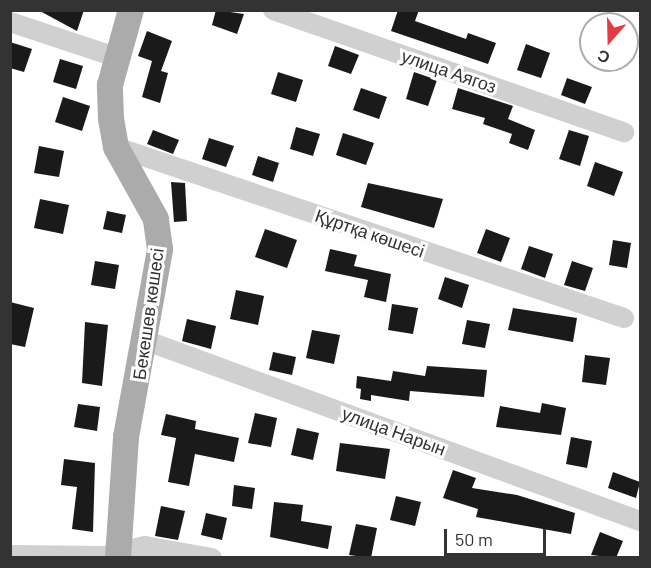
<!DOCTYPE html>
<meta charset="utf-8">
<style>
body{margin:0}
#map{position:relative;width:651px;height:568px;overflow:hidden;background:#fff;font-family:Barlow,sans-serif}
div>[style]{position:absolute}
.building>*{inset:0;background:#1a1a1a}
.minor>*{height:20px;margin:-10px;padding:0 10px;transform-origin:10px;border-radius:10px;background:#d0d0d0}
.major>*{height:26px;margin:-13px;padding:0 13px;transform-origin:13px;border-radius:13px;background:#ababab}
span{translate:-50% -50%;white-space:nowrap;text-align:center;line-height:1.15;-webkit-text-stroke:6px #fff;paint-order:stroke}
.street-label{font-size:18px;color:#333}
.frame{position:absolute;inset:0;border:12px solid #333;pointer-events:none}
.north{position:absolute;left:579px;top:12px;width:60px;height:60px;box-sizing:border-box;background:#fff;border:2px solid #adadad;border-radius:50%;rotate:200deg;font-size:16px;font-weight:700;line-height:24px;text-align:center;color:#333}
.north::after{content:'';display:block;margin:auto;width:21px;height:27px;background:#e63946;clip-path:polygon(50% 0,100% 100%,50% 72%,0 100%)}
.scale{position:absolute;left:444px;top:529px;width:102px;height:27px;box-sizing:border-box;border:3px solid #333;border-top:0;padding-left:8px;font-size:18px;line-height:21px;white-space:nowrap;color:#333;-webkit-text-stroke:4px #fff;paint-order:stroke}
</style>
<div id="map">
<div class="building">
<div style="clip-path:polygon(38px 10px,84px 10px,77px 31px)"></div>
<div style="clip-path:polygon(216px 10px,244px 14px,237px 34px,212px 25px)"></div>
<div style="clip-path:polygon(398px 10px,419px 10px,415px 21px,466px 39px,468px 33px,496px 43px,488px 64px,391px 31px)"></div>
<div style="clip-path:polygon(147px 31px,172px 41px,161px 71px,168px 73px,160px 103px,142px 97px,152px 61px,138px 56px)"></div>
<div style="clip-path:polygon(10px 42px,32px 49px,24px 72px,10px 68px)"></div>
<div style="clip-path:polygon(526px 44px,550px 53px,541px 78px,517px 70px)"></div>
<div style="clip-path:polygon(335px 46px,359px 55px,351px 74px,328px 66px)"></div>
<div style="clip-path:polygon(60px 59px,83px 66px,76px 89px,53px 82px)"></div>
<div style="clip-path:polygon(278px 72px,303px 80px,296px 102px,271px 94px)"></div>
<div style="clip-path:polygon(414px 72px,437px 80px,428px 106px,406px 99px)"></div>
<div style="clip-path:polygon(567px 78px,592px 87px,585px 104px,561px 95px)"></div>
<div style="clip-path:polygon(361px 88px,387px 97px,379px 119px,353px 110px)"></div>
<div style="clip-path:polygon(458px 88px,513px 106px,508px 119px,535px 130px,528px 150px,509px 143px,512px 134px,483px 124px,485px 118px,452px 109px)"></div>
<div style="clip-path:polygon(63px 97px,90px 106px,82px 131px,55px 122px)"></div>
<div style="clip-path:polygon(296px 127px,320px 134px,313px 156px,290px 149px)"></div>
<div style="clip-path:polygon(153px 130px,179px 140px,173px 154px,147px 144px)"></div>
<div style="clip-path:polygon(569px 130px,589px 136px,580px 166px,559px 159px)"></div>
<div style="clip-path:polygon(343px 133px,374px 143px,366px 165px,336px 155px)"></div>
<div style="clip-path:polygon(209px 138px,234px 146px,226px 167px,202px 159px)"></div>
<div style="clip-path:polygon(39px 146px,64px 151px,59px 177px,34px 173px)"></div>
<div style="clip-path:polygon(258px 156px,279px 163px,273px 182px,252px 175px)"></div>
<div style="clip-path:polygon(595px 162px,623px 172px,614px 196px,587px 186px)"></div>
<div style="clip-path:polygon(171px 182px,185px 183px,187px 221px,174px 222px)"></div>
<div style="clip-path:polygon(368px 183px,443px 199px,434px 228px,361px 207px)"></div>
<div style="clip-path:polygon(40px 199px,69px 205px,63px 234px,34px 228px)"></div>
<div style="clip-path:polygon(107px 211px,126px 215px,122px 233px,103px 229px)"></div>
<div style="clip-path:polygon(265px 229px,297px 240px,287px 268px,255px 257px)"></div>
<div style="clip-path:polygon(486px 229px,510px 238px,501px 262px,477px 253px)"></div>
<div style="clip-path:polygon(613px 240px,631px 243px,627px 268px,609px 265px)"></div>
<div style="clip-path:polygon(529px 246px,553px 254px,545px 278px,521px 269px)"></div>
<div style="clip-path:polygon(330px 249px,357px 255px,354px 266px,391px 274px,386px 302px,364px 297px,368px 280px,325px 271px)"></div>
<div style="clip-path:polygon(95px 261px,119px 265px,115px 289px,91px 285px)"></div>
<div style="clip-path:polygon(572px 261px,593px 268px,585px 291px,564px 285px)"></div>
<div style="clip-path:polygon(445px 277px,469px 285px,462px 308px,438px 299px)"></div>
<div style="clip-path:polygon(236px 290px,264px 296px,258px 325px,230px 319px)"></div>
<div style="clip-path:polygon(10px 302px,34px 308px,25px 347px,10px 344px)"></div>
<div style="clip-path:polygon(392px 304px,418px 308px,413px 334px,388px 330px)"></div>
<div style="clip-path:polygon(513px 308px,577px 318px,573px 342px,508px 330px)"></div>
<div style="clip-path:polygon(187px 319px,216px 326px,211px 349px,182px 341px)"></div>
<div style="clip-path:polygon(467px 320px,490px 324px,485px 348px,462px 344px)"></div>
<div style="clip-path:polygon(85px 322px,108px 325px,102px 386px,82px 383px)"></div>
<div style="clip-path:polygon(312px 330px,340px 335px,334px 364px,306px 358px)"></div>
<div style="clip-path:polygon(273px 352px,296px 357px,292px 375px,269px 370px)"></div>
<div style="clip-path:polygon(585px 355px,610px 358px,606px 385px,582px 382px)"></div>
<div style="clip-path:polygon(427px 366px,487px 370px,484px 397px,410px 391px,409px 401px,371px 395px,371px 401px,360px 399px,361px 389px,356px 388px,357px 376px,391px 381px,393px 371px,425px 376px)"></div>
<div style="clip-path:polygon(542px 403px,566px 408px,561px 435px,496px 427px,500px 406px,540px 413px)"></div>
<div style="clip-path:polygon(78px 404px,100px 407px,97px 431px,74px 427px)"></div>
<div style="clip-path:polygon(255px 413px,277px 418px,271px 447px,248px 443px)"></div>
<div style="clip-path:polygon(166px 414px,196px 421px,195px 429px,239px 438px,234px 462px,195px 454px,189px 486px,168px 482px,176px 438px,161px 435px)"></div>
<div style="clip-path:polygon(297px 428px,319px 433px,313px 460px,291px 455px)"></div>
<div style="clip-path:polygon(571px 437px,592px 441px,587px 468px,566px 464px)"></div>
<div style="clip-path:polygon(340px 443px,390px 449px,385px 479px,336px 471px)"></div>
<div style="clip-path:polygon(64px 459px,95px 463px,93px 532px,72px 529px,77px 487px,61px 485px)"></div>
<div style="clip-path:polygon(453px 470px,476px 478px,472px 488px,517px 495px,575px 513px,571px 534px,476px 517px,478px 509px,443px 498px)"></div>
<div style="clip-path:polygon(613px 472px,640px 482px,636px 498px,608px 488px)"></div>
<div style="clip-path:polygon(234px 485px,255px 488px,252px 509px,232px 506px)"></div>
<div style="clip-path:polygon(396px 496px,421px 502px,415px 526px,390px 520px)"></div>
<div style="clip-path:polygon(274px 502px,303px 505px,301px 521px,332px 526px,328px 549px,270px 537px)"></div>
<div style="clip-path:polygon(161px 506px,185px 511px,178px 540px,155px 536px)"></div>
<div style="clip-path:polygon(206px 513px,227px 518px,222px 540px,201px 535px)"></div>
<div style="clip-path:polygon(356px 524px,377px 528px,371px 558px,349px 555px)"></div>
<div style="clip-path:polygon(600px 532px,623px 541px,616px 558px,591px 555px)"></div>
</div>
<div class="minor">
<div style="left:273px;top:10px;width:372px;rotate:19.2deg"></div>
<div style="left:10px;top:22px;width:112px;rotate:18.3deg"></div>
<div style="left:116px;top:147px;width:536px;rotate:18.6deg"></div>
<div style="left:147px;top:341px;width:525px;rotate:20.06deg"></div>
<div style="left:10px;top:555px;width:94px;rotate:0.6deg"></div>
<div style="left:104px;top:556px;width:42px;rotate:-13.7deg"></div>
<div style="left:145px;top:546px;width:68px;rotate:10.2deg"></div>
</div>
<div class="major">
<div style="left:118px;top:558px;width:121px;rotate:-86.2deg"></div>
<div style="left:126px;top:437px;width:191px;rotate:-79.7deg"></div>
<div style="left:160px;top:249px;width:30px;rotate:-98deg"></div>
<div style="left:156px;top:219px;width:82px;rotate:-119.1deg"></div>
<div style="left:116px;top:147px;width:28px;rotate:-100deg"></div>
<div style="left:111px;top:119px;width:34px;rotate:-92deg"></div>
<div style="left:110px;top:85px;width:78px;rotate:-74.4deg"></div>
</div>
<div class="street-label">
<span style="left:449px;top:71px;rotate:19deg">улица Аягоз</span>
<span style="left:370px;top:233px;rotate:19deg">Құртқа көшесі</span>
<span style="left:148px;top:314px;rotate:-82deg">Бекешев көшесі</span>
<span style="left:394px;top:431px;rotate:20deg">улица Нарын</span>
</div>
<div class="frame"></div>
<div class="north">С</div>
<div class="scale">50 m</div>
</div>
